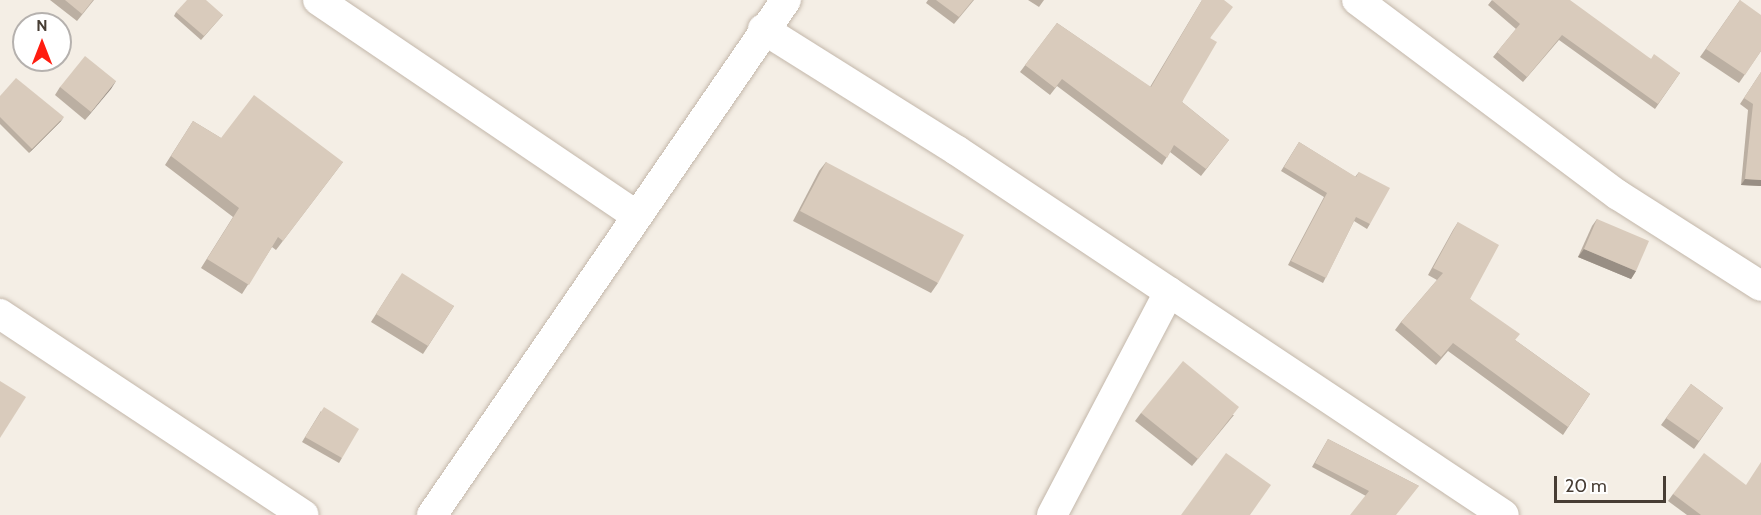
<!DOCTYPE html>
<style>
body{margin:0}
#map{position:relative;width:1761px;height:515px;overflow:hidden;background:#f4eee5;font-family:Cabin,sans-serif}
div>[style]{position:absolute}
.roads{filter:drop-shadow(0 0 2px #c3b7aa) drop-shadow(0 0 2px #c3b7aa)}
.street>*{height:30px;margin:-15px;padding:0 15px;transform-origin:15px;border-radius:15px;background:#fff}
.wall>*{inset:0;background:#bbafa2}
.shaded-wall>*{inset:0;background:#988e84}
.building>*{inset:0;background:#d9cbbc}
span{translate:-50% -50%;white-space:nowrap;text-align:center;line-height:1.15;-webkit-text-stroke:6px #fff;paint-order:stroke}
.north{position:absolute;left:12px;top:12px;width:60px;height:60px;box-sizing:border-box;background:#fff;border:2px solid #b5b1ae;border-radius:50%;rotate:0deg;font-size:16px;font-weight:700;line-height:24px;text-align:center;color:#473d34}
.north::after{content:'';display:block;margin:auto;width:21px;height:27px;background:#ff1d10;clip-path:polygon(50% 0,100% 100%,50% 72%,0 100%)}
.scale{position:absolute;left:1554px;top:476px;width:112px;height:27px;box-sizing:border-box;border:3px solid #473d34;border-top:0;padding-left:8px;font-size:18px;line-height:21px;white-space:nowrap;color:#473d34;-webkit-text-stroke:4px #fff;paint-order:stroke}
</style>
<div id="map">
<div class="roads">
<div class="street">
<div style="left:318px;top:0;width:385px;rotate:34.1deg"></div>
<div style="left:1357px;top:0;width:326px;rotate:36.8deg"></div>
<div style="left:1618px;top:195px;width:169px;rotate:32.5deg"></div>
<div style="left:763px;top:29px;width:228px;rotate:32.1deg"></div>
<div style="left:956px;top:150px;width:658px;rotate:33.67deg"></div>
<div style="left:0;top:314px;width:364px;rotate:33.5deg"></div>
<div style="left:432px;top:515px;width:625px;rotate:-55.5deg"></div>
<div style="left:1052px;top:515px;width:252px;rotate:-62.3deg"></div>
</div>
</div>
<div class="wall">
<div style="clip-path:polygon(50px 0,94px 0,77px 21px)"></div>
<div style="clip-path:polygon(928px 0,974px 0,954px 24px,926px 3px)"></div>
<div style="clip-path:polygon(1028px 0,1044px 0,1039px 7px)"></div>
<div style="clip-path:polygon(1202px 0,1224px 0,1210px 38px,1182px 102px,1229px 140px,1201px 176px,1170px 152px,1162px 165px,1057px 86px,1050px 95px,1020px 72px,1057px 23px,1150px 87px)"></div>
<div style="clip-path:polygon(1492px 0,1651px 59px,1680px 73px,1655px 109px,1559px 40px,1523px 82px,1493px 57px,1516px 29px,1488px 5px)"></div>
<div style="clip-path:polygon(1740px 0,1761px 51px,1739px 83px,1700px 57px)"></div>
<div style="clip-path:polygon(176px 12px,223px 15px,201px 40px,174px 16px)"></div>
<div style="clip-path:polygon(1761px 72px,1761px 186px,1741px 185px,1748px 110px,1740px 104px)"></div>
<div style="clip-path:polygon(116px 81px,85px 120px,55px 95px,60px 87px)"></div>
<div style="clip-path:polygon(0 96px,61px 121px,29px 153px,0 124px)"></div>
<div style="clip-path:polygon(193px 121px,221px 138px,343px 162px,276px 250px,272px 247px,242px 294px,201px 268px,233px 217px,165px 165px)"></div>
<div style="clip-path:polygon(1299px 142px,1355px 177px,1359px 172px,1370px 224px,1367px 229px,1354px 221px,1323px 283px,1288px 265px,1324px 197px,1281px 171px)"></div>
<div style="clip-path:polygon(826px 162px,938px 283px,931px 293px,793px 221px,819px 171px)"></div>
<div style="clip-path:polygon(1597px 219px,1636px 271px,1631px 279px,1578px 257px,1592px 226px)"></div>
<div style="clip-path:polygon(1458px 222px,1470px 299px,1515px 340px,1590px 394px,1563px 435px,1448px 351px,1436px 365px,1395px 330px,1401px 322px,1437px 280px,1428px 275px,1453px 230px)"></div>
<div style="clip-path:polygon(397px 281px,454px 306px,423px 354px,371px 322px)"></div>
<div style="clip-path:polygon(1691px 384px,1723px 408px,1694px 449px,1661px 425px)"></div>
<div style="clip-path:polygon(321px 411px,342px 458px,339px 463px,302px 442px)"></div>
<div style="clip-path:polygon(1141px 413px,1234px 415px,1192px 466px,1135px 421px)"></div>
<div style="clip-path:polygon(1328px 439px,1419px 486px,1366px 496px,1312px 467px)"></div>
<div style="clip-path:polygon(1746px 485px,1761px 515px,1687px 515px,1668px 501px,1673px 494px)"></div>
</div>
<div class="shaded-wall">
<div style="clip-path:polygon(116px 81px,111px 89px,85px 120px,91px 112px)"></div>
<div style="clip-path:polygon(64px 117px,61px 121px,29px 153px,32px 149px)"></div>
<div style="clip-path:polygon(1745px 179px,1761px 180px,1761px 186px,1741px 185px)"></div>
<div style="clip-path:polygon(1584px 249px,1636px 271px,1631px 279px,1578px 257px)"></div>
</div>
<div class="building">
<div style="clip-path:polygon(65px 0,93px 0,82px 14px)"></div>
<div style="clip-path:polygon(187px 0,206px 0,223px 15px,204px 36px,176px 12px)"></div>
<div style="clip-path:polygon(936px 0,973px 0,959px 17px)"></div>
<div style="clip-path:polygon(1202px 0,1224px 0,1233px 7px,1210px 38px,1217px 42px,1182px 102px,1229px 140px,1206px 169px,1174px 145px,1167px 158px,1062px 79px,1055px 88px,1025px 65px,1057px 23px,1151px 87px)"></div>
<div style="clip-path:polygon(1492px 0,1570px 0,1651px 59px,1654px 54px,1680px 73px,1658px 104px,1562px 35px,1527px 77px,1497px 52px,1520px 24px)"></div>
<div style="clip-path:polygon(1740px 0,1761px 15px,1761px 51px,1745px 75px,1706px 49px)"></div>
<div style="clip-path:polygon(85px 56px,116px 81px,91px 112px,60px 87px)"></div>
<div style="clip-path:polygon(1761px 72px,1761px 180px,1745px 179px,1753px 104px,1744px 98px)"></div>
<div style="clip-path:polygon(16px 78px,64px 117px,32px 149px,0 117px,0 96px)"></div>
<div style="clip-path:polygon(254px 95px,343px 162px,283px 241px,278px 237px,249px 285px,207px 259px,239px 208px,171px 156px,193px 121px,221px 138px)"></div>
<div style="clip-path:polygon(1299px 142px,1356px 177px,1359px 172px,1390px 188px,1370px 224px,1356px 217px,1326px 278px,1291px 261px,1327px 193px,1284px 167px)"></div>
<div style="clip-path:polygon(826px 162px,964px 235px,938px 283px,800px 211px)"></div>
<div style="clip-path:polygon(1597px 219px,1649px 241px,1636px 271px,1584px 249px)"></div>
<div style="clip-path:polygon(1458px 222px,1499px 245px,1470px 299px,1520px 334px,1515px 340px,1590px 394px,1568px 427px,1453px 343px,1441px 357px,1401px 322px,1443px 273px,1433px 268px)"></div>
<div style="clip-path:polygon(402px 273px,454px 306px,428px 346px,376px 314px)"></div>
<div style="clip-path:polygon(1183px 361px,1239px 407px,1198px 459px,1141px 413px)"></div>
<div style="clip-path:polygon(0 381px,26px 397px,0 438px)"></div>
<div style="clip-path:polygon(1691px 384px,1723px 408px,1699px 441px,1666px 418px)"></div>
<div style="clip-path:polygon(324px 407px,359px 429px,342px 458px,305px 437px)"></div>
<div style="clip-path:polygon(1328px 439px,1419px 486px,1396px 515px,1350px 515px,1369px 491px,1315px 463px)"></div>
<div style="clip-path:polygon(1226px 453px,1271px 485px,1250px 515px,1181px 515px)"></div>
<div style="clip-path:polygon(1704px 453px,1746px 485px,1761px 462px,1761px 515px,1701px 515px,1673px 494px)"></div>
</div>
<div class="north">N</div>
<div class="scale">20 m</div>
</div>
